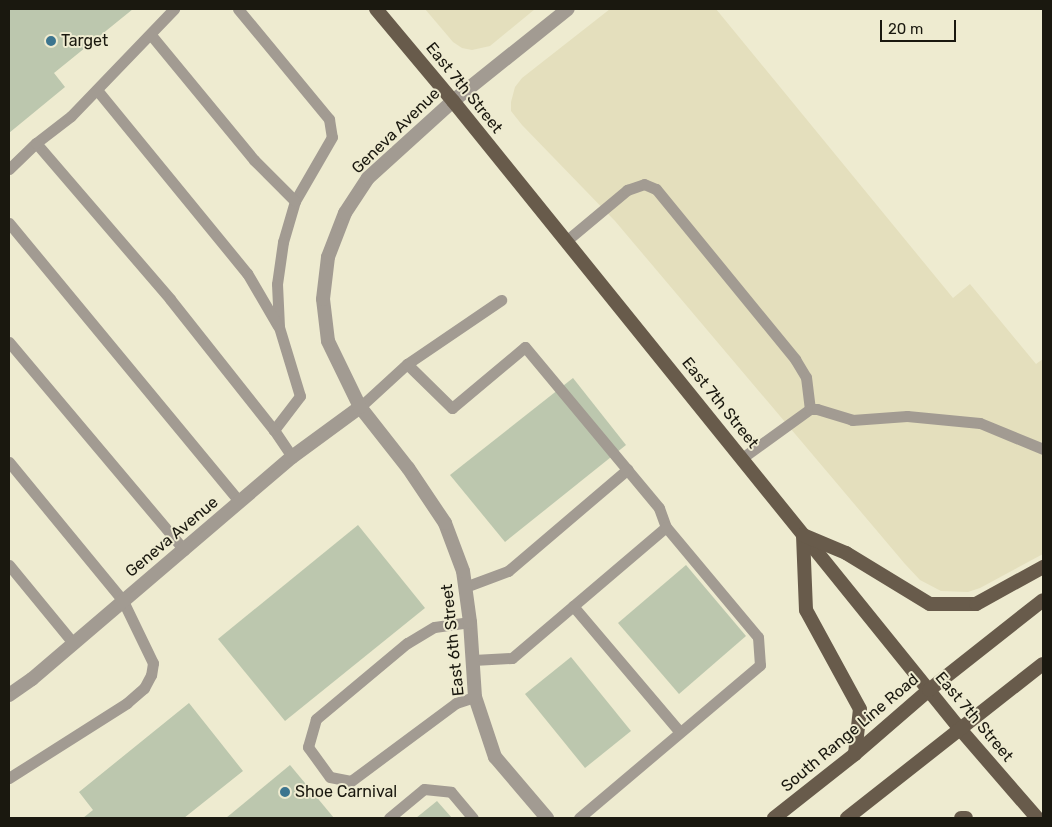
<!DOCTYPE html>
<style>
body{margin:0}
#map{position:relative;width:1052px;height:827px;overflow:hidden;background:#eeebd0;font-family:Rubik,sans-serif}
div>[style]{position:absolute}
.built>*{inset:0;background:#e4dfbd}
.building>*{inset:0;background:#bcc7ae}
.service>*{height:11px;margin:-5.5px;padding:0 5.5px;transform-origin:5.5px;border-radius:5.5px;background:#a29b92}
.minor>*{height:14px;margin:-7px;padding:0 7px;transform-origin:7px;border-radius:7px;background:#a29b92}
.primary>*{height:14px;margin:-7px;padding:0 7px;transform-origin:7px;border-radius:7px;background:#685b4b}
.dots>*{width:14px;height:14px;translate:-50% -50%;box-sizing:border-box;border:2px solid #eeebd0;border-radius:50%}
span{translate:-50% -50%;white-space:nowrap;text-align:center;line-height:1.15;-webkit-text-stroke:4px #eeebd0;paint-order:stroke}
.poi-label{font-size:16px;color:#1a180f}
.left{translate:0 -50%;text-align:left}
.street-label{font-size:16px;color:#1a180f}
.frame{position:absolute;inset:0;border:10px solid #1a180f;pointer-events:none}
.scale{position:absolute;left:880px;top:20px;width:76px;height:22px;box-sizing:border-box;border:2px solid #1a180f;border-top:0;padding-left:6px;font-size:15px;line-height:18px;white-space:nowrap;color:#1a180f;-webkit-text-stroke:4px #eeebd0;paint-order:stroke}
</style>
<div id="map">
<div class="built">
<div style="clip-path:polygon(425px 9px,535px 9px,490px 46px,472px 50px,462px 48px,453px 42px)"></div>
<div style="clip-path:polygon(610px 9px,716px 9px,953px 298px,970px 284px,1036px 364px,1043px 359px,1043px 554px,980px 588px,968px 592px,941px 591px,920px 580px,905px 564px,615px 221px,522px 125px,511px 111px,511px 102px,515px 87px,522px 78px)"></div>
</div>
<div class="building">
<div style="clip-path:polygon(9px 9px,133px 9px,54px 73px,65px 87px,9px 133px)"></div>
<div style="clip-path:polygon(573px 378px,626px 445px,505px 542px,450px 475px)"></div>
<div style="clip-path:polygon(358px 525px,425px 608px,285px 721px,218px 639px)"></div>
<div style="clip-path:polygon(686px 565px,746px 636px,679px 694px,618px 623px)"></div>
<div style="clip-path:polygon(571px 657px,631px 731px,585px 768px,525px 694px)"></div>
<div style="clip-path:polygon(189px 703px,243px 771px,184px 818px,83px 818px,93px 810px,79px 792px)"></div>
<div style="clip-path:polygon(290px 765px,334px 818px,226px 818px)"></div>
<div style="clip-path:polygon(437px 801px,452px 818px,416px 818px)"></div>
</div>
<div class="service">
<div style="left:238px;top:9px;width:143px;rotate:50.4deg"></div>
<div style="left:329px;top:119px;width:18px;rotate:81deg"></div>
<div style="left:332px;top:137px;width:74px;rotate:120deg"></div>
<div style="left:295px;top:201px;width:43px;rotate:106.3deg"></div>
<div style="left:283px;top:242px;width:42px;rotate:98.1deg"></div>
<div style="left:277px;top:284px;width:43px;rotate:87.3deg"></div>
<div style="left:279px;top:327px;width:72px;rotate:73.1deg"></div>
<div style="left:300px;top:396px;width:43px;rotate:127.4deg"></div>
<div style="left:274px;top:430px;width:32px;rotate:56deg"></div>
<div style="left:151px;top:35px;width:162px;rotate:50.5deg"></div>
<div style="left:254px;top:160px;width:58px;rotate:45deg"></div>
<div style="left:97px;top:90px;width:237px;rotate:50.7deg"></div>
<div style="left:247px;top:273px;width:61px;rotate:59.7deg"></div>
<div style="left:36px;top:143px;width:206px;rotate:49.3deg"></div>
<div style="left:170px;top:299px;width:167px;rotate:51.6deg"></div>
<div style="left:9px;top:169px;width:37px;rotate:-44deg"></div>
<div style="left:36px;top:143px;width:44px;rotate:-37.6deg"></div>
<div style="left:71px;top:116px;width:149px;rotate:-46.1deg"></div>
<div style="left:9px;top:223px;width:362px;rotate:50.4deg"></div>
<div style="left:566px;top:241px;width:80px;rotate:-39.9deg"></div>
<div style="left:627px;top:190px;width:18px;rotate:-19deg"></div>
<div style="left:644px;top:184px;width:13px;rotate:23deg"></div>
<div style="left:656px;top:189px;width:220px;rotate:50.7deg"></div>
<div style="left:795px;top:359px;width:21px;rotate:59deg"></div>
<div style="left:806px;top:377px;width:32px;rotate:83deg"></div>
<div style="left:9px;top:342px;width:272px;rotate:49.9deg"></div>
<div style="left:407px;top:364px;width:63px;rotate:44.4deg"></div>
<div style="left:452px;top:408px;width:95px;rotate:-39.9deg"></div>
<div style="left:525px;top:347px;width:209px;rotate:50.2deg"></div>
<div style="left:659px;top:508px;width:20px;rotate:70deg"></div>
<div style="left:360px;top:407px;width:64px;rotate:-42.5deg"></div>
<div style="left:407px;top:364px;width:114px;rotate:-34.2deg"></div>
<div style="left:742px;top:458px;width:84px;rotate:-35.8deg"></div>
<div style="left:810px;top:409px;width:7px"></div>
<div style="left:817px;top:409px;width:37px;rotate:17deg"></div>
<div style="left:852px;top:420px;width:55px;rotate:-4.2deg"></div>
<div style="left:907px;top:416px;width:73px;rotate:5.5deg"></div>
<div style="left:980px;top:423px;width:68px;rotate:22.4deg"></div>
<div style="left:9px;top:462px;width:180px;rotate:50.6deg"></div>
<div style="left:123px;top:601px;width:69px;rotate:64.2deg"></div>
<div style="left:153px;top:663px;width:12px;rotate:99deg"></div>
<div style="left:151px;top:675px;width:15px;rotate:118deg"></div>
<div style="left:144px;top:688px;width:23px;rotate:139deg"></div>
<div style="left:127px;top:703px;width:140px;rotate:147.6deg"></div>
<div style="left:9px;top:565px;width:102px;rotate:50.6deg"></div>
<div style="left:465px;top:587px;width:46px;rotate:-20.4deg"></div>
<div style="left:508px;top:571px;width:157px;rotate:-40.4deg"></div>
<div style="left:573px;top:606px;width:165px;rotate:49.7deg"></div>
<div style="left:470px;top:622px;width:36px;rotate:172deg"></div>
<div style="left:434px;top:627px;width:31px;rotate:149deg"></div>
<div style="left:407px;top:643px;width:119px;rotate:140.1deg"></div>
<div style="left:316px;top:719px;width:29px;rotate:106deg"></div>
<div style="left:308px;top:747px;width:37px;rotate:54deg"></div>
<div style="left:330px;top:777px;width:21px;rotate:11deg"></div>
<div style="left:351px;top:781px;width:131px;rotate:-36.6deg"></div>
<div style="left:456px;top:703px;width:20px;rotate:-18deg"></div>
<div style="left:473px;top:660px;width:39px;rotate:-3deg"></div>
<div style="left:512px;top:658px;width:202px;rotate:-40.4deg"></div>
<div style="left:666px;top:527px;width:143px;rotate:50.1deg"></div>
<div style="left:758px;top:637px;width:28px;rotate:86deg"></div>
<div style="left:760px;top:665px;width:237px;rotate:139.8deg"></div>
<div style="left:389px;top:818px;width:45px;rotate:-39.6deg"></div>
<div style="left:424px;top:789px;width:27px;rotate:6deg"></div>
<div style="left:451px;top:792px;width:34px;rotate:50deg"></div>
</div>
<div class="minor">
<div style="left:9px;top:695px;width:28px;rotate:-35deg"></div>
<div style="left:32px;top:679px;width:342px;rotate:-40.5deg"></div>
<div style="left:292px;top:457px;width:84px;rotate:-36.3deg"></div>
<div style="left:547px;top:818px;width:80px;rotate:-130.4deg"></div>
<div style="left:495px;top:757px;width:63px;rotate:-108.4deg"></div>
<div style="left:475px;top:697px;width:75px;rotate:-93.8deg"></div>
<div style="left:470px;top:622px;width:51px;rotate:-97.8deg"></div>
<div style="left:463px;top:571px;width:51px;rotate:-110.6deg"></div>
<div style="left:445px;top:523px;width:66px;rotate:-123.9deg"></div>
<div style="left:408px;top:468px;width:78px;rotate:-128.2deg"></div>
<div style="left:360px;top:407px;width:73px;rotate:-115.9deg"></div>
<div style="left:328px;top:341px;width:42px;rotate:-96.8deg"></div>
<div style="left:323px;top:299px;width:42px;rotate:-83.2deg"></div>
<div style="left:328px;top:257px;width:47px;rotate:-68.9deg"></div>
<div style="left:345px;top:213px;width:42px;rotate:-56.7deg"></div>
<div style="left:368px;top:178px;width:115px;rotate:-42.2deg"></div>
<div style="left:453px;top:101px;width:147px;rotate:-38.7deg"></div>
</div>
<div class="primary">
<div style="left:376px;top:9px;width:120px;rotate:50.1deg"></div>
<div style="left:453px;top:101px;width:807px;rotate:51.09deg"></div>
<div style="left:960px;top:729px;width:118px;rotate:49.1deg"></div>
<div style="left:855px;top:754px;width:45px;rotate:-83.7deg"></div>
<div style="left:860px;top:709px;width:113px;rotate:-118.6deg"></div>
<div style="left:806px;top:610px;width:75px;rotate:-92.3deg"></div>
<div style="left:803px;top:535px;width:47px;rotate:22.7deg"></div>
<div style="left:846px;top:553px;width:98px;rotate:31.3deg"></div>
<div style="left:930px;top:604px;width:46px"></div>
<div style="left:976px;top:604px;width:77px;rotate:-28.9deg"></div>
<div style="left:774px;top:818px;width:103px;rotate:-38.3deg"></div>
<div style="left:855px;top:754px;width:98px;rotate:-40.9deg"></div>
<div style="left:929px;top:690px;width:145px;rotate:-38.3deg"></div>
<div style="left:847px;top:818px;width:249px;rotate:-38.2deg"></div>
<div style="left:961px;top:818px;width:5px"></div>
</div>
<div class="dots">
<div style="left:51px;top:41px;background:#3c758f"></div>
<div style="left:285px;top:792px;background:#3c758f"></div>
</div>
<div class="poi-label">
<span class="left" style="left:61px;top:41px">Target</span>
<span class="left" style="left:295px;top:792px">Shoe Carnival</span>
</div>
<div class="street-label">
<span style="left:464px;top:88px;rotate:51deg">East 7th Street</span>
<span style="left:396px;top:131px;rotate:-44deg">Geneva Avenue</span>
<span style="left:720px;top:403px;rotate:51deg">East 7th Street</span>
<span style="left:172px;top:537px;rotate:-40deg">Geneva Avenue</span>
<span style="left:453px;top:640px;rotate:-96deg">East 6th Street</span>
<span style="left:974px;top:717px;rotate:50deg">East 7th Street</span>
<span style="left:850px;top:733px;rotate:-40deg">South Range Line Road</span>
</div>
<div class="frame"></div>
<div class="scale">20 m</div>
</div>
